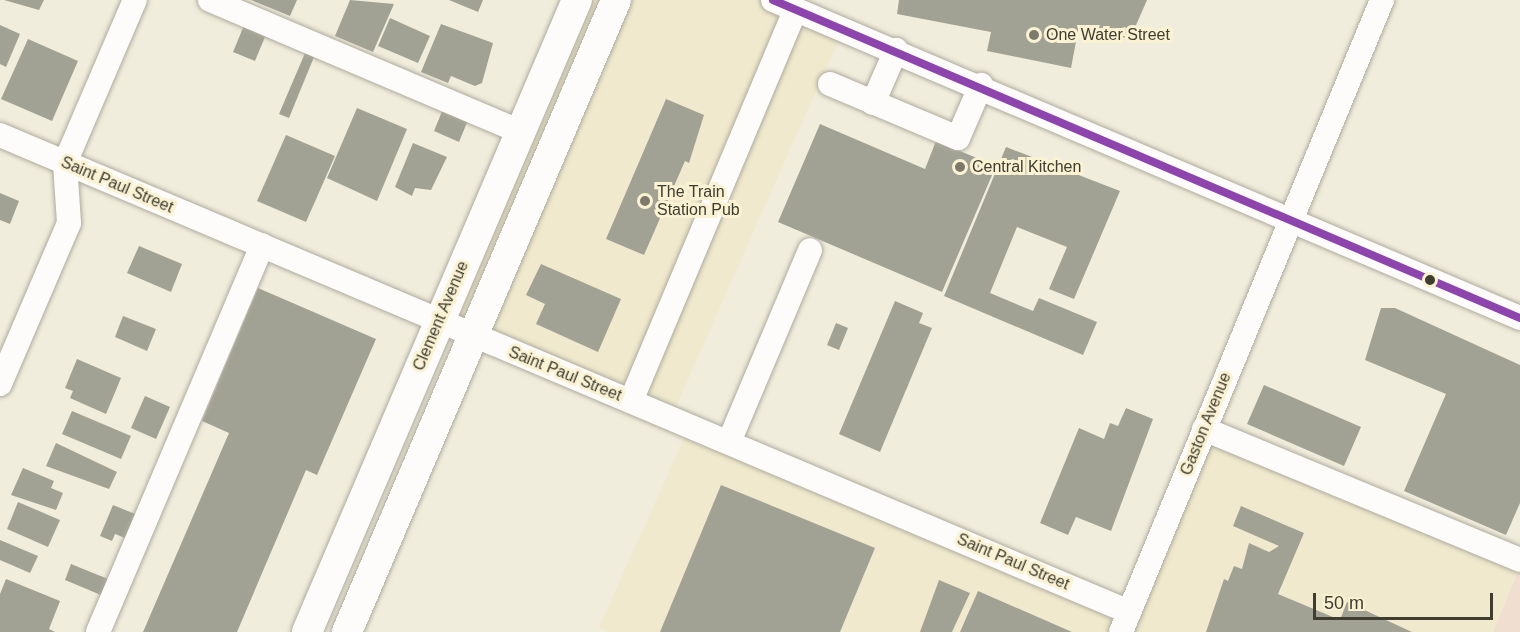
<!DOCTYPE html>
<style>
body{margin:0}
#map{position:relative;width:1520px;height:632px;overflow:hidden;background:#f1eddc;font-family:Helvetica,sans-serif}
div>[style]{position:absolute}
.built>*{inset:0;background:#f0e9cd}
.green>*{inset:0;background:#f0ded0}
.building>*{inset:0;background:#a2a294}
.roads{filter:drop-shadow(0 0 2px #aeab9e) drop-shadow(0 0 2px #aeab9e)}
.minor>*{height:24px;margin:-12px;padding:0 12px;transform-origin:12px;border-radius:12px;background:#fdfcfa}
.major>*{height:30px;margin:-15px;padding:0 15px;transform-origin:15px;border-radius:15px;background:#fdfcfa}
.bus-1>*{height:8px;margin:-4px;padding:0 4px;transform-origin:4px;border-radius:4px;background:#8e44ad}
.dots>*{width:16px;height:16px;translate:-50% -50%;box-sizing:border-box;border:3px solid #faf2d3;border-radius:50%}
span{translate:-50% -50%;white-space:nowrap;text-align:center;line-height:1.15;-webkit-text-stroke:6px #faf2d3;paint-order:stroke}
.poi-label{font-size:16px;color:#3f3c30}
.left{translate:0 -50%;text-align:left}
.street-label{font-size:16px;color:#3f3c30}
.scale{position:absolute;left:1313px;top:593px;width:180px;height:27px;box-sizing:border-box;border:3px solid #3f3c30;border-top:0;padding-left:8px;font-size:18px;line-height:21px;white-space:nowrap;color:#3f3c30;-webkit-text-stroke:4px #faf2d3;paint-order:stroke}
</style>
<div id="map">
<div class="built">
<div style="clip-path:polygon(577px 0,772px 0,844px 28px,671px 418px,438px 322px)"></div>
<div style="clip-path:polygon(694px 416px,1130px 603px,1209px 427px,1520px 567px,1493px 632px,609px 632px,599px 627px)"></div>
</div>
<div class="green">
<div style="clip-path:polygon(1520px 567px,1520px 632px,1493px 632px)"></div>
</div>
<div class="building">
<div style="clip-path:polygon(4px 0,44px 0,39px 10px)"></div>
<div style="clip-path:polygon(251px 0,297px 0,290px 16px)"></div>
<div style="clip-path:polygon(350px 0,394px 4px,373px 52px,335px 36px)"></div>
<div style="clip-path:polygon(449px 0,483px 0,478px 12px)"></div>
<div style="clip-path:polygon(899px 0,1147px 0,1130px 39px,1079px 26px,1071px 68px,987px 51px,991px 32px,897px 14px)"></div>
<div style="clip-path:polygon(390px 18px,430px 36px,418px 63px,378px 46px)"></div>
<div style="clip-path:polygon(245px 23px,267px 32px,255px 61px,233px 52px)"></div>
<div style="clip-path:polygon(441px 24px,493px 43px,482px 83px,475px 86px,451px 76px,448px 83px,421px 72px)"></div>
<div style="clip-path:polygon(0 25px,20px 34px,6px 67px,0 64px)"></div>
<div style="clip-path:polygon(28px 39px,78px 61px,52px 121px,1px 99px)"></div>
<div style="clip-path:polygon(305px 53px,314px 57px,289px 118px,279px 114px)"></div>
<div style="clip-path:polygon(666px 99px,704px 115px,689px 163px,685px 161px,644px 255px,606px 239px)"></div>
<div style="clip-path:polygon(357px 108px,407px 129px,377px 201px,327px 178px)"></div>
<div style="clip-path:polygon(443px 109px,468px 120px,459px 142px,434px 131px)"></div>
<div style="clip-path:polygon(820px 124px,925px 169px,936px 141px,996px 166px,942px 292px,778px 222px)"></div>
<div style="clip-path:polygon(286px 135px,335px 156px,306px 222px,257px 201px)"></div>
<div style="clip-path:polygon(413px 143px,447px 157px,431px 190px,415px 188px,412px 196px,395px 187px)"></div>
<div style="clip-path:polygon(1006px 147px,1120px 191px,1074px 299px,1049px 289px,1067px 247px,1017px 227px,990px 293px,1033px 311px,1039px 298px,1097px 322px,1083px 355px,944px 296px)"></div>
<div style="clip-path:polygon(0 193px,19px 201px,10px 224px,0 220px)"></div>
<div style="clip-path:polygon(139px 246px,182px 264px,171px 292px,127px 273px)"></div>
<div style="clip-path:polygon(541px 264px,621px 299px,598px 352px,536px 324px,545px 304px,526px 295px)"></div>
<div style="clip-path:polygon(258px 288px,376px 339px,317px 475px,306px 470px,237px 632px,143px 632px,229px 433px,202px 421px)"></div>
<div style="clip-path:polygon(895px 301px,923px 313px,919px 323px,932px 328px,880px 452px,839px 434px)"></div>
<div style="clip-path:polygon(1381px 308px,1395px 308px,1520px 365px,1520px 503px,1506px 535px,1404px 491px,1446px 394px,1365px 360px)"></div>
<div style="clip-path:polygon(123px 316px,156px 329px,147px 351px,115px 337px)"></div>
<div style="clip-path:polygon(836px 323px,848px 328px,839px 350px,827px 345px)"></div>
<div style="clip-path:polygon(77px 359px,121px 378px,106px 414px,70px 398px,73px 391px,65px 388px)"></div>
<div style="clip-path:polygon(1264px 385px,1361px 427px,1344px 466px,1247px 424px)"></div>
<div style="clip-path:polygon(145px 396px,170px 407px,156px 439px,131px 428px)"></div>
<div style="clip-path:polygon(1126px 408px,1153px 419px,1111px 531px,1076px 517px,1068px 535px,1040px 523px,1079px 428px,1104px 439px,1110px 423px,1118px 426px)"></div>
<div style="clip-path:polygon(72px 411px,131px 436px,121px 459px,62px 434px)"></div>
<div style="clip-path:polygon(56px 443px,117px 472px,109px 489px,46px 466px)"></div>
<div style="clip-path:polygon(23px 468px,54px 481px,51px 488px,63px 493px,56px 510px,11px 495px)"></div>
<div style="clip-path:polygon(721px 485px,875px 548px,840px 632px,660px 632px)"></div>
<div style="clip-path:polygon(18px 502px,60px 520px,48px 547px,7px 529px)"></div>
<div style="clip-path:polygon(113px 505px,140px 516px,130px 540px,115px 534px,112px 541px,100px 536px)"></div>
<div style="clip-path:polygon(1241px 506px,1304px 533px,1278px 594px,1340px 620px,1347px 602px,1412px 632px,1206px 632px,1224px 579px,1228px 581px,1234px 566px,1242px 569px,1249px 543px,1269px 552px,1279px 546px,1233px 526px)"></div>
<div style="clip-path:polygon(0 540px,38px 556px,30px 573px,0 560px)"></div>
<div style="clip-path:polygon(71px 564px,108px 579px,101px 595px,65px 580px)"></div>
<div style="clip-path:polygon(6px 579px,60px 601px,49px 629px,55px 632px,0 632px,0 594px)"></div>
<div style="clip-path:polygon(939px 580px,970px 593px,952px 632px,920px 632px)"></div>
<div style="clip-path:polygon(978px 591px,1072px 632px,960px 632px)"></div>
</div>
<div class="roads">
<div class="minor">
<div style="left:210px;top:0;width:338px;rotate:23deg"></div>
<div style="left:773px;top:0;width:812px;rotate:23.06deg"></div>
<div style="left:830px;top:84px;width:139px;rotate:22.9deg"></div>
<div style="left:958px;top:138px;width:58px;rotate:-66.5deg"></div>
<div style="left:873px;top:103px;width:58px;rotate:-66.5deg"></div>
<div style="left:0;top:135px;width:1226px;rotate:22.9deg"></div>
<div style="left:0;top:384px;width:175px;rotate:-66.8deg"></div>
<div style="left:69px;top:223px;width:60px;rotate:-93.8deg"></div>
<div style="left:65px;top:163px;width:177px;rotate:-66.8deg"></div>
<div style="left:631px;top:401px;width:425px;rotate:-67.2deg"></div>
<div style="left:1204px;top:429px;width:342px;rotate:22.5deg"></div>
<div style="left:729px;top:442px;width:208px;rotate:-67.1deg"></div>
<div style="left:98px;top:632px;width:420px;rotate:-67deg"></div>
<div style="left:1121px;top:632px;width:684px;rotate:-67.56deg"></div>
</div>
<div class="major">
<div style="left:307px;top:632px;width:687px;rotate:-66.87deg"></div>
<div style="left:347px;top:632px;width:687px;rotate:-66.94deg"></div>
</div>
</div>
<div class="bus-1">
<div style="left:773px;top:0;width:812px;rotate:23.06deg"></div>
</div>
<div class="dots">
<div style="left:1034px;top:35px;background:#7d7a6c"></div>
<div style="left:960px;top:167px;background:#7d7a6c"></div>
<div style="left:645px;top:201px;background:#7d7a6c"></div>
<div style="left:1430px;top:280px;background:#3f3c30"></div>
</div>
<div class="poi-label">
<span class="left" style="left:1046px;top:35px">One Water Street</span>
<span class="left" style="left:972px;top:167px">Central Kitchen</span>
<span class="left" style="left:657px;top:201px">The Train<br>Station Pub</span>
</div>
<div class="street-label">
<span style="left:117px;top:185px;rotate:23deg">Saint Paul Street</span>
<span style="left:441px;top:316px;rotate:-67deg">Clement Avenue</span>
<span style="left:565px;top:374px;rotate:22deg">Saint Paul Street</span>
<span style="left:1206px;top:424px;rotate:-68deg">Gaston Avenue</span>
<span style="left:1013px;top:562px;rotate:23deg">Saint Paul Street</span>
</div>
<div class="scale">50 m</div>
</div>
